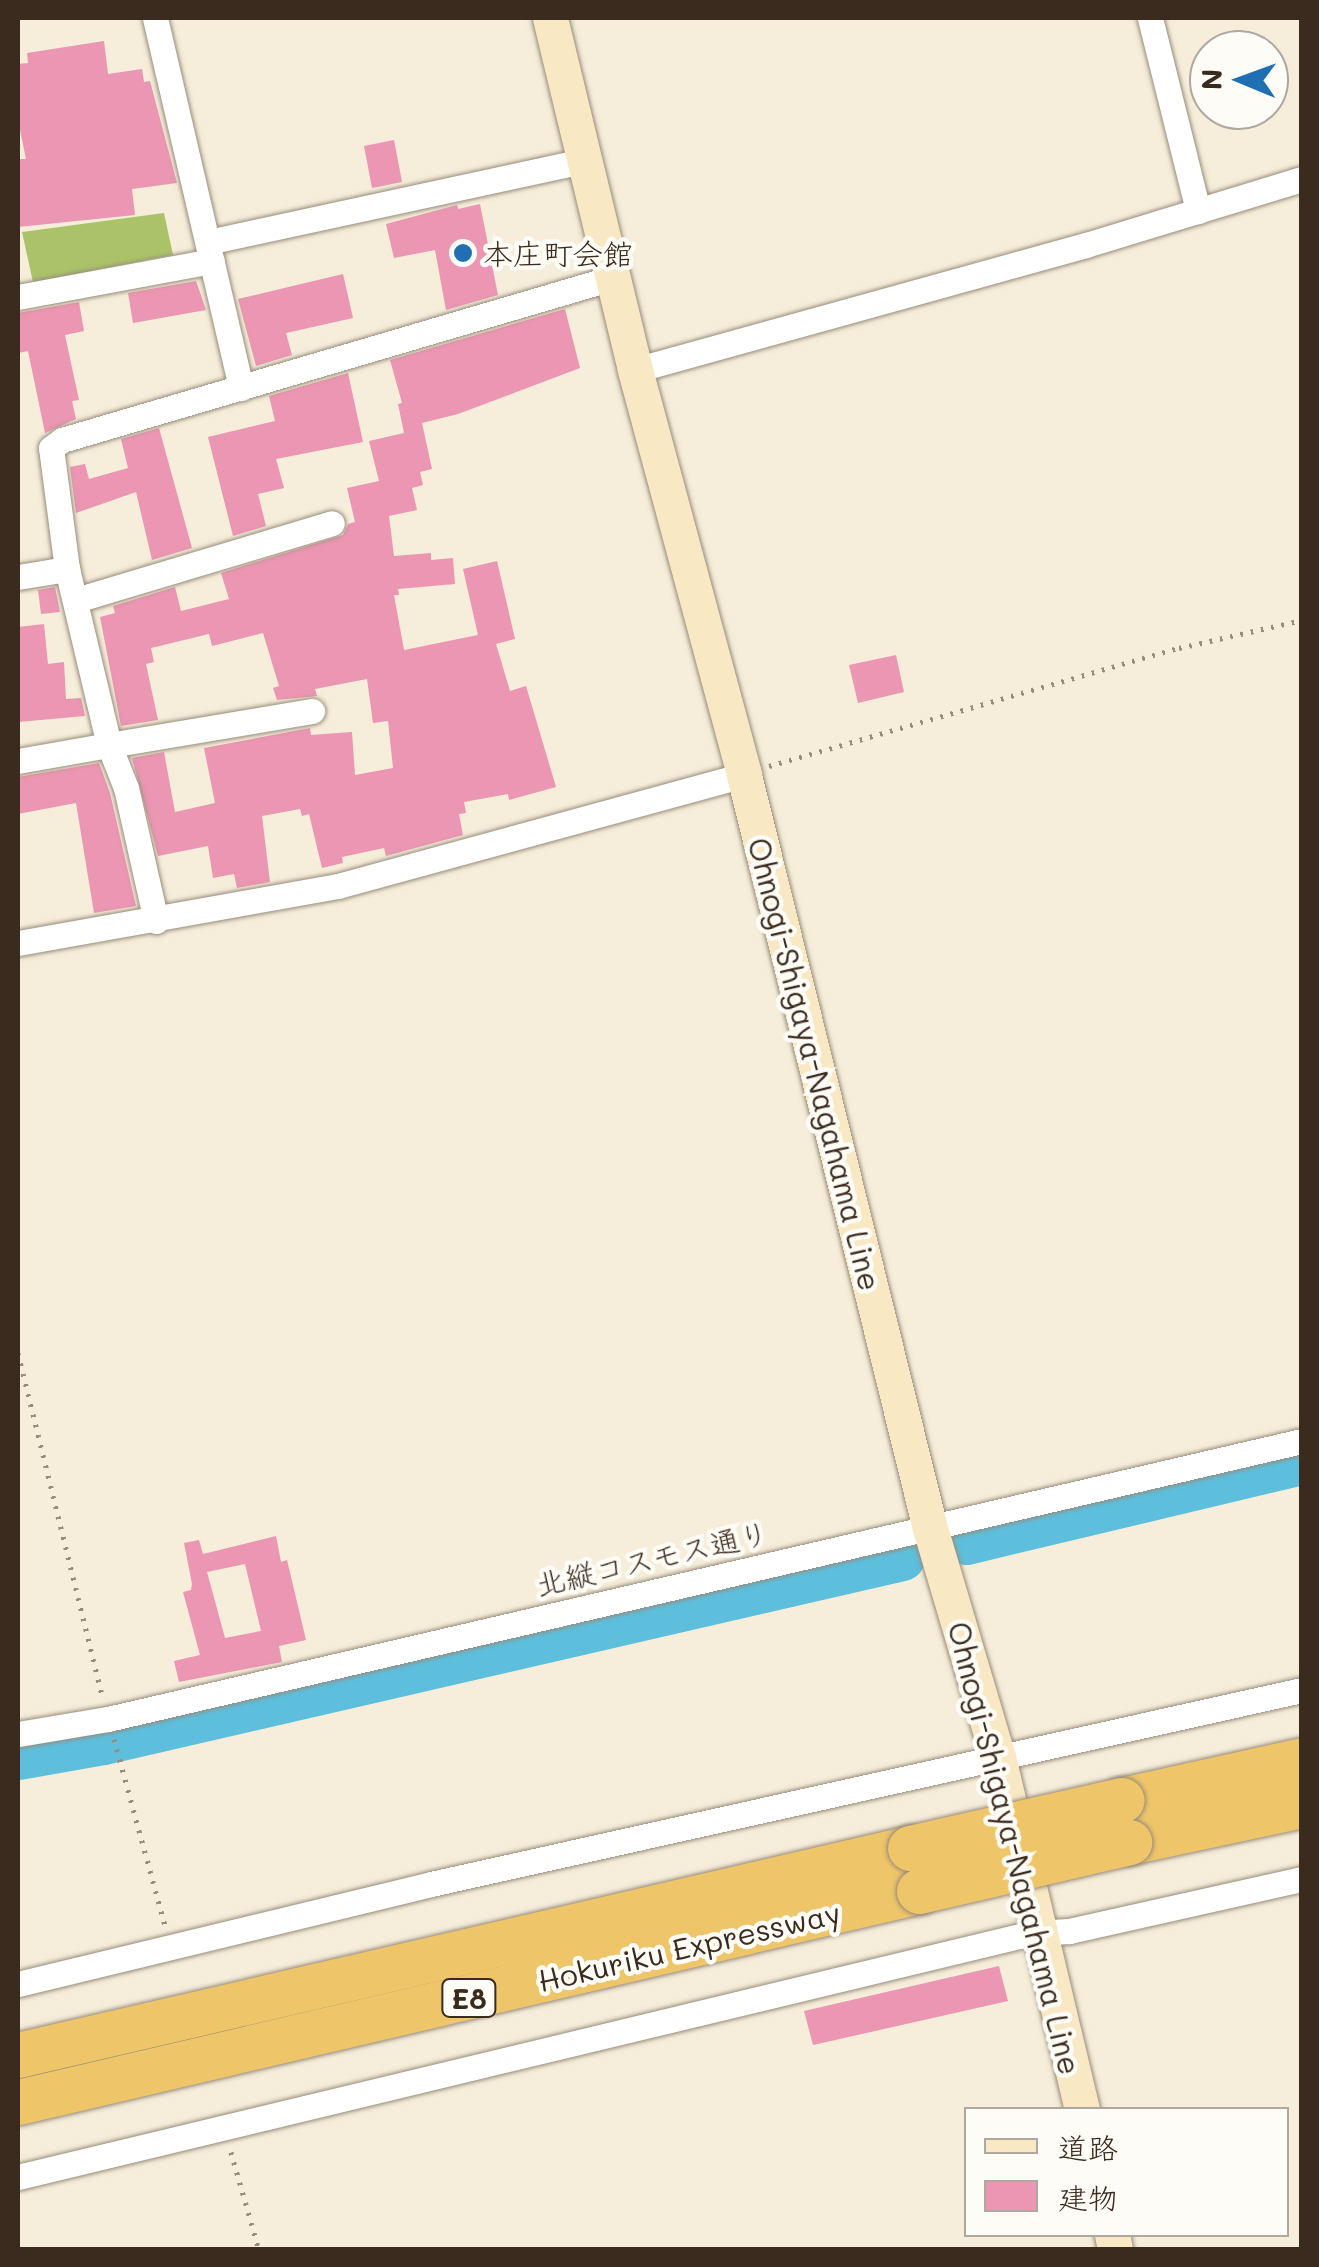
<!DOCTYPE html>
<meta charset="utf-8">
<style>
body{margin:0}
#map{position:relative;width:1319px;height:2267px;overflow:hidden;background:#f6edda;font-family:Mali,"Klee One",sans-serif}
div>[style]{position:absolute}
.green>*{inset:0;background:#aac369}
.river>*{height:45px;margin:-22.5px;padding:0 22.5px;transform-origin:22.5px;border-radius:22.5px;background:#5dbfdc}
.building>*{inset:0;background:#eb96b2}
.path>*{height:5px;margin-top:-2.5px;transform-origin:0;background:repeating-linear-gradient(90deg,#988c7c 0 2.5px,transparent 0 10.5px)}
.roads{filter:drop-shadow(0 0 2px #988c7c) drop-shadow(0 0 2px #988c7c)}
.minor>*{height:25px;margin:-12.5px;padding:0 12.5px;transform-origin:12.5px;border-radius:12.5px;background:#fff}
.secondary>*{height:35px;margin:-17.5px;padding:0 17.5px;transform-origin:17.5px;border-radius:17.5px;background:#f8e8c3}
.motorway>*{height:45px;margin:-22.5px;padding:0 22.5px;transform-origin:22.5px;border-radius:22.5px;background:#eec569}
.bridges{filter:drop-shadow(0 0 2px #988c7c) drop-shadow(0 0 2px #988c7c)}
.motorway-bridge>*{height:45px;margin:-22.5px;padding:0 22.5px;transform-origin:22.5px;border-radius:22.5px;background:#eec569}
.dots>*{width:28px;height:28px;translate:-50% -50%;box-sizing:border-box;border:5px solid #fdfcf7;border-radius:50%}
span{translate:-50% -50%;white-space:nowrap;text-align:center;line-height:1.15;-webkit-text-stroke:9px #fdfcf7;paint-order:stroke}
.shield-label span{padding:2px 8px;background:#fdfcf7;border:2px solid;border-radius:8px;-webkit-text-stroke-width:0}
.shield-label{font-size:28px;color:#3b2a1e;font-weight:700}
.poi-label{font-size:30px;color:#3b2a1e}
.left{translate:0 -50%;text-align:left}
.street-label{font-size:30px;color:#3b2a1e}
.frame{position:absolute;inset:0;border:20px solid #3b2a1e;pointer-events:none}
.legend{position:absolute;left:964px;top:2107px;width:325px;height:130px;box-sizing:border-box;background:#fdfcf7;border:2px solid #afa8a0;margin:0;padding:12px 18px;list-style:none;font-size:30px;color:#3b2a1e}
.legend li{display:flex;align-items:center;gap:20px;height:50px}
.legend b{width:50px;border:2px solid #afa8a0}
.north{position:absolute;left:1189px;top:30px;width:100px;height:100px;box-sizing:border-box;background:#fdfcf7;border:2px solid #afa8a0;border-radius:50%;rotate:271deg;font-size:28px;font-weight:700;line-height:40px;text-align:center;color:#3b2a1e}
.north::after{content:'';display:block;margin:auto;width:35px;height:45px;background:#1f6fb2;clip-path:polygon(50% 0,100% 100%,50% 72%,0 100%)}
</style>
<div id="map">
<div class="green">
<div style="clip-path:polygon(164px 213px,173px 255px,33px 282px,22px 232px)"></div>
</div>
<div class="river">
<div style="left:966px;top:1542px;width:345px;rotate:-13.4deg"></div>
<div style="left:18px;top:1757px;width:86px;rotate:-10deg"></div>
<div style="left:103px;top:1742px;width:820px;rotate:-12.97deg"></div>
</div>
<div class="building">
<div style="clip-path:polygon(104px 41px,108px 74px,142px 69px,144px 82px,150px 81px,177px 183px,132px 189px,135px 215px,18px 227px,18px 159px,26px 159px,18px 120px,18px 64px,28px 63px,27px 53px)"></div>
<div style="clip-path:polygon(394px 140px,402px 182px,372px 188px,364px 146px)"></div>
<div style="clip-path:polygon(480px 204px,498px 295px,446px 310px,435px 250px,394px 258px,386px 224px,457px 205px,458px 209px)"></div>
<div style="clip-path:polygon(343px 274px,353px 318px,286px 333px,292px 355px,256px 366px,238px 299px)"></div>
<div style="clip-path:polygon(196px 281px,206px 310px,133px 323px,128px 293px)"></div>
<div style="clip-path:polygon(79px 302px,84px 331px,65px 335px,79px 400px,72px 401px,76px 419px,45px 433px,28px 351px,18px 353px,18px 313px)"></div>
<div style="clip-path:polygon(565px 309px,580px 368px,458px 414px,422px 423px,432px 469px,420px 472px,423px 485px,412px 488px,417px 510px,389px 516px,394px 556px,431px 553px,431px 560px,453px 558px,455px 584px,398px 589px,399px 595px,394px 595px,404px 650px,478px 635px,463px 569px,497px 561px,515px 639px,496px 644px,510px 691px,526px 686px,556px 787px,509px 800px,508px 794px,464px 802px,466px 813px,459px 814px,463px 835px,386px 856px,384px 848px,342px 857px,343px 863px,322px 868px,309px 814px,302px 816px,300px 809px,262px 816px,270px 882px,237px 888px,234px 874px,213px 878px,208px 846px,158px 856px,132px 758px,164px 752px,175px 812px,215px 803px,204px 748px,310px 728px,311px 735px,352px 732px,355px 775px,393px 768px,388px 721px,373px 723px,367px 679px,315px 689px,317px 696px,277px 700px,273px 688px,279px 686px,263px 633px,212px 646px,209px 634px,151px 648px,154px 662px,146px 664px,158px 720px,121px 726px,100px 617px,115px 613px,113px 606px,175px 587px,181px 611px,229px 599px,221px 573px,343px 535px,348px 524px,355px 522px,347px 488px,379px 481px,369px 441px,404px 433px,398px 404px,402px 403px,390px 360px)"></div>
<div style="clip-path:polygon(348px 373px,363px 442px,276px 459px,284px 488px,258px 494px,266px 526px,233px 536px,208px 437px,275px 421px,269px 396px)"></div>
<div style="clip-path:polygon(159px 428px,192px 548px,152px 560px,136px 492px,76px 513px,70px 467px,85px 464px,89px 479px,128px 468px,121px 439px)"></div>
<div style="clip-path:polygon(55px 587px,60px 612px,41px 614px,38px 590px)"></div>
<div style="clip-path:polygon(44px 624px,48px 664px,64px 662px,66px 699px,81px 698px,85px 716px,18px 722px,18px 627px)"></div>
<div style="clip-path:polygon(896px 655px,904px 692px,858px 703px,849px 665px)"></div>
<div style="clip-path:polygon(99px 763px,110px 793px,136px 906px,94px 913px,76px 803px,18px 814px,18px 777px)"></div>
<div style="clip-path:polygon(evenodd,276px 1536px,281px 1562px,287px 1560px,306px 1640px,279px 1646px,282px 1662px,179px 1682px,174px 1661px,200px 1655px,183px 1592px,191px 1590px,192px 1584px,184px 1543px,199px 1540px,203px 1554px,276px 1536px,245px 1564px,261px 1631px,225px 1638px,207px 1572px,245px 1564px)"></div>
<div style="clip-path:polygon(999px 1966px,1008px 2001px,813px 2045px,804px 2011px)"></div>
</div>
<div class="path">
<div style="left:769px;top:766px;width:427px;rotate:-16.1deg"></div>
<div style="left:1179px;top:648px;width:126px;rotate:-12.8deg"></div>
<div style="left:18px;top:1353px;width:352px;rotate:76.2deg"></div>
<div style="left:114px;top:1739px;width:194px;rotate:74.7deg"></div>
<div style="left:231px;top:2152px;width:102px;rotate:74.1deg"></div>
</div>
<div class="roads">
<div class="minor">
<div style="left:155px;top:18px;width:380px;rotate:76.9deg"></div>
<div style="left:1150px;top:18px;width:199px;rotate:76deg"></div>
<div style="left:208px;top:242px;width:384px;rotate:-12.2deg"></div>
<div style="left:18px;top:297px;width:197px;rotate:-10.5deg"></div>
<div style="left:635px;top:370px;width:468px;rotate:-15.5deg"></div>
<div style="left:1086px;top:245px;width:226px;rotate:-17deg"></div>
<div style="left:18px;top:577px;width:50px;rotate:-9.3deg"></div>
<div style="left:76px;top:600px;width:267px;rotate:-16.7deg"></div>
<div style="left:18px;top:761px;width:92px;rotate:-10deg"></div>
<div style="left:109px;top:745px;width:181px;rotate:-103.4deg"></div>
<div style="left:67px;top:569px;width:122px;rotate:-97.5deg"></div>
<div style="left:51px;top:448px;width:14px;rotate:-36deg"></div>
<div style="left:62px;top:440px;width:573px;rotate:-16.41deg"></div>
<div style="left:156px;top:921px;width:136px;rotate:-102.7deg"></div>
<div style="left:126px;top:788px;width:46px;rotate:-111.6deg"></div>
<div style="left:109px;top:745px;width:206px;rotate:-9.5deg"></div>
<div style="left:18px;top:943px;width:325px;rotate:-10.1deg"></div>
<div style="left:338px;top:886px;width:421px;rotate:-15.3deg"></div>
<div style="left:18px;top:1734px;width:91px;rotate:-9.5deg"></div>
<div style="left:108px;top:1719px;width:1226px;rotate:-13.11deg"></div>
<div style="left:18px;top:1984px;width:425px;rotate:-13.6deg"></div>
<div style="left:431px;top:1884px;width:892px;rotate:-12.56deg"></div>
<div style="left:18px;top:2177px;width:1043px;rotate:-13.53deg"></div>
<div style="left:1032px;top:1933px;width:37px;rotate:-3deg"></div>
<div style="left:1069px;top:1931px;width:239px;rotate:-12.6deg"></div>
</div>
<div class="secondary">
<div style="left:550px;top:18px;width:362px;rotate:76.4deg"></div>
<div style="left:635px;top:370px;width:419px;rotate:74.9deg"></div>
<div style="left:744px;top:775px;width:776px;rotate:76.13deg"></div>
<div style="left:930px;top:1528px;width:239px;rotate:73.5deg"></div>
<div style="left:998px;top:1757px;width:363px;rotate:76.6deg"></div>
<div style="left:1112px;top:2234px;width:16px;rotate:79deg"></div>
</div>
<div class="motorway">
<div style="left:1122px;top:1800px;width:184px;rotate:-12.5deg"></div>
<div style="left:1129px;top:1842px;width:177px;rotate:-12.1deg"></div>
<div style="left:18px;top:2055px;width:916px;rotate:-13.06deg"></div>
<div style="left:18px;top:2102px;width:925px;rotate:-13.18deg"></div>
</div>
</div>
<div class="bridges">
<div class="motorway-bridge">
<div style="left:910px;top:1848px;width:217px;rotate:-12.8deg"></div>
<div style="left:919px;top:1891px;width:216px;rotate:-13.1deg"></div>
</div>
</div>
<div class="dots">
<div style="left:463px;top:253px;background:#1f6fb2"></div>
</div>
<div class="shield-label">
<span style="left:469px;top:1998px">E8</span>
</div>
<div class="poi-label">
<span class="left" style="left:483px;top:253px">本庄町会館</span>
</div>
<div class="street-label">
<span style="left:815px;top:1064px;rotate:76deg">Ohnogi-Shigaya-Nagahama Line</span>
<span style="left:652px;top:1558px;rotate:-13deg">北縦コスモス通り</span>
<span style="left:1015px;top:1848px;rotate:76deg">Ohnogi-Shigaya-Nagahama Line</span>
<span style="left:689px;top:1946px;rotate:-13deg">Hokuriku Expressway</span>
</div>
<div class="frame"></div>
<ul class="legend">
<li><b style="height:12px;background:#f8e8c3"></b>道路</li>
<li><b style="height:28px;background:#eb96b2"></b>建物</li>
</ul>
<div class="north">N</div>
</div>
